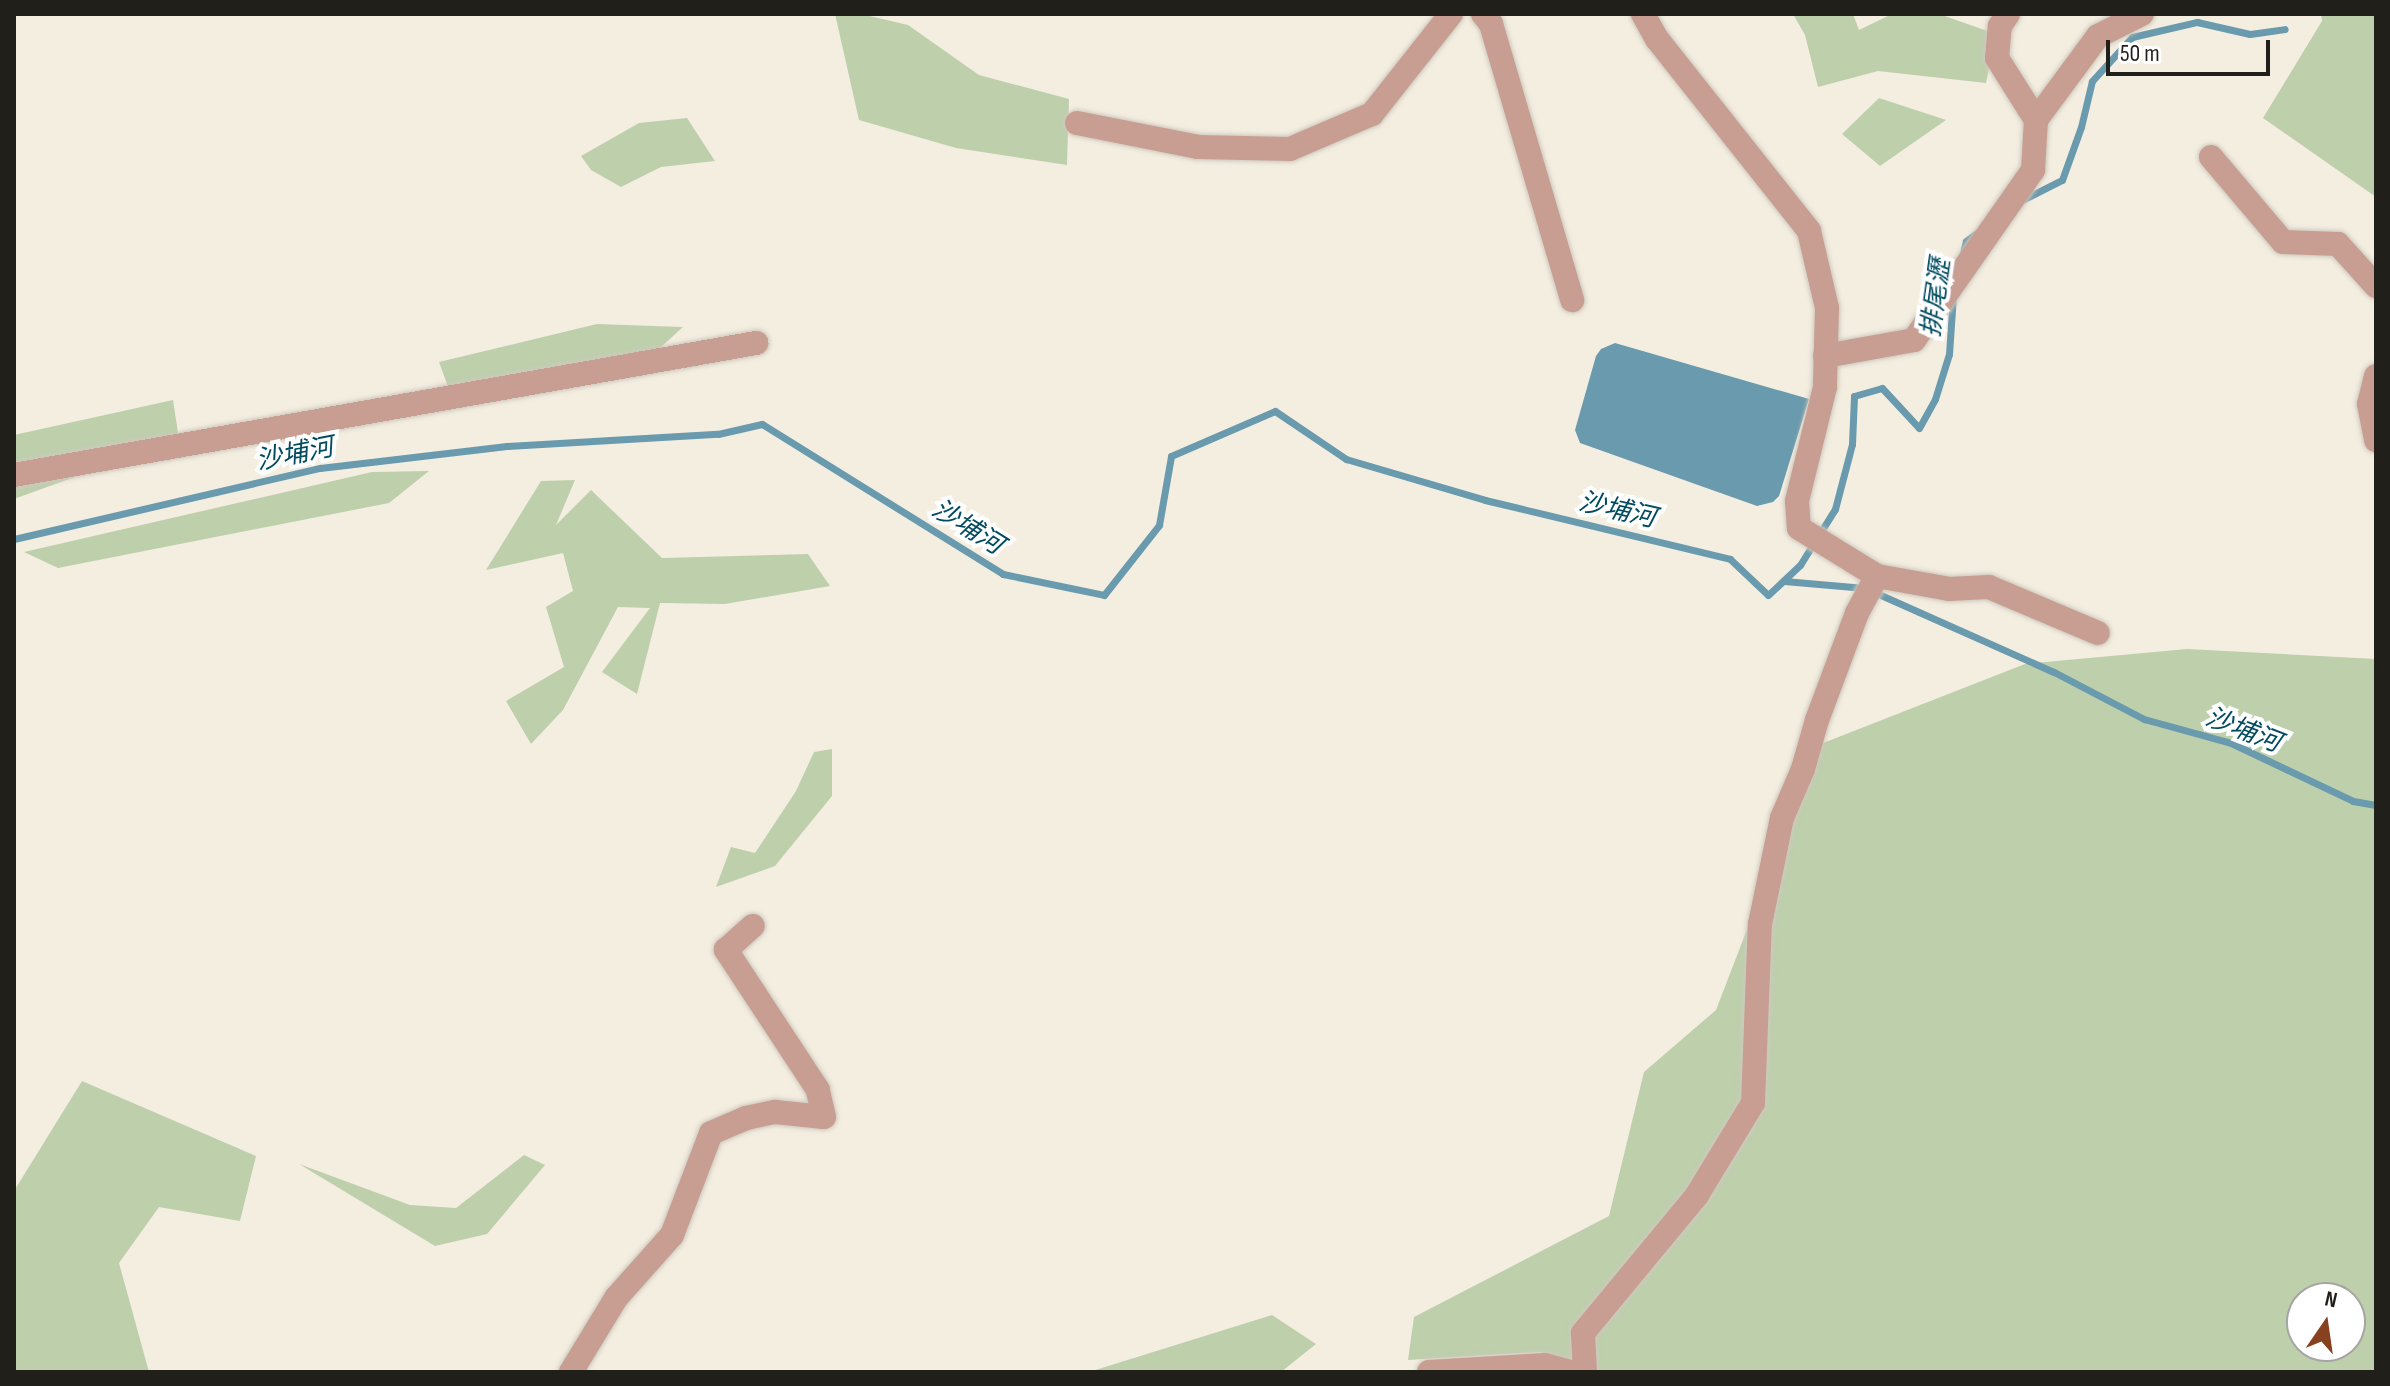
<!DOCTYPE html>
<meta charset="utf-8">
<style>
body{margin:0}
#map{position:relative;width:2390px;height:1386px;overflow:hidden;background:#f4eee1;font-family:"Sofia Sans Condensed","Noto Sans TC",sans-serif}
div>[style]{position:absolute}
.green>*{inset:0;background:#becfac}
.water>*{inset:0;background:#699aad}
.stream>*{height:7px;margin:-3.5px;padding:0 3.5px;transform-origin:3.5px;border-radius:3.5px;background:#699aad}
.roads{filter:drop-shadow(0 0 2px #cec9bd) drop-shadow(0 0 2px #cec9bd)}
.minor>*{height:24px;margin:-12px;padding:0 12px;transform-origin:12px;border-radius:12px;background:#c89d92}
span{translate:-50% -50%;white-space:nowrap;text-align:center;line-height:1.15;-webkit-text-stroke:8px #fff;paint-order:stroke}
.water-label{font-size:26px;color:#004b5f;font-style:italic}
.frame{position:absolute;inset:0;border:16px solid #211f1a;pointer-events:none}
.north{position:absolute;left:2286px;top:1282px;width:80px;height:80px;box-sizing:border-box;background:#fff;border:2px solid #a6a5a3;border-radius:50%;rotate:13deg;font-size:22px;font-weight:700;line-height:32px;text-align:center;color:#211f1a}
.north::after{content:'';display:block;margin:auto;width:28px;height:36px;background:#88411f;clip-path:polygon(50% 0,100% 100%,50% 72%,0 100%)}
.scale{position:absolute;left:2106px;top:40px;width:164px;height:36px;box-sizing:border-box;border:4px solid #211f1a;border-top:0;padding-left:10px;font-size:24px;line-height:28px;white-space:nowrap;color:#211f1a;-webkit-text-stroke:6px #fff;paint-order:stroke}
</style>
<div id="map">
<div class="green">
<div style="clip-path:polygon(835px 14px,861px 14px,908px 25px,979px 75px,1069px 99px,1067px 165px,956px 148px,859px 120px)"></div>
<div style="clip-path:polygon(1793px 14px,1853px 14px,1859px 30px,1892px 14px,1939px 14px,1996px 34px,1986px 83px,1878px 71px,1818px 87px,1805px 35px)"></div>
<div style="clip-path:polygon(2321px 14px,2376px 14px,2376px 197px,2263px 118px,2322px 21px)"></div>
<div style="clip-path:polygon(1879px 98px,1946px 120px,1880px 166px,1842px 134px)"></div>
<div style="clip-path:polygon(687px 118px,715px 161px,661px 167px,621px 187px,591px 170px,581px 156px,639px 123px)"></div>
<div style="clip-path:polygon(597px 324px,683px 327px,660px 348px,451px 395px,439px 362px)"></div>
<div style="clip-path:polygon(173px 400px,179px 439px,14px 499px,14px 435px)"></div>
<div style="clip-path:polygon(429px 471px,389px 503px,58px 568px,24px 552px,372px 472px)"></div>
<div style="clip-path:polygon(575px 480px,556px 525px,591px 490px,662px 558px,808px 554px,830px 586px,725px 604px,660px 603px,637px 694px,602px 672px,650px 608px,618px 607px,563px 710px,531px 744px,506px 701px,564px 667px,546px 607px,573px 591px,563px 553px,486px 570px,541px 481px)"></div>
<div style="clip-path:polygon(evenodd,2187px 649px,2376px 659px,2376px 1372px,1586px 1372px,1540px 1352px,1408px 1360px,1414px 1317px,1609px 1216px,1644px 1072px,1716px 1010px,1818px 745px,2025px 664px,2187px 649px,2302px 1298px,2350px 1298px,2350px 1346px,2302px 1346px,2302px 1298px)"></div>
<div style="clip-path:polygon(832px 749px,832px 796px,775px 866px,716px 887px,731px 847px,755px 853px,796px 791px,814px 752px)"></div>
<div style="clip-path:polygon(82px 1081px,256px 1156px,240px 1221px,159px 1207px,119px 1263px,149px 1372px,14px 1372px,14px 1191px)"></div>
<div style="clip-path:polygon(524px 1155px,545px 1165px,487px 1234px,435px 1246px,299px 1164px,410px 1205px,456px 1208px)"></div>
<div style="clip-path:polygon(1272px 1315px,1316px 1344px,1281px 1372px,1089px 1372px)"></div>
</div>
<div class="water">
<div style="clip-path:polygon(1615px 343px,1809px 399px,1779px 496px,1773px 502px,1757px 506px,1580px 443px,1575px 430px,1596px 356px,1601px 349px)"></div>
</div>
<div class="stream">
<div style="left:2024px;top:199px;width:42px;rotate:-26.6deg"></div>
<div style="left:2062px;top:180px;width:56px;rotate:-70.3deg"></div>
<div style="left:2081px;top:127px;width:47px;rotate:-76.6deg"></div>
<div style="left:2092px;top:81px;width:59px;rotate:-47.7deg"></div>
<div style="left:2132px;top:37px;width:67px;rotate:-13deg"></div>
<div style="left:2197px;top:22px;width:54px;rotate:12.8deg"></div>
<div style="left:2250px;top:34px;width:35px;rotate:-8deg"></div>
<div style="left:1962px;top:257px;width:16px;rotate:-76deg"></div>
<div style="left:1966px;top:241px;width:15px;rotate:-37deg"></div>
<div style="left:14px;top:539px;width:314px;rotate:-13.1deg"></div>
<div style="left:320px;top:468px;width:188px;rotate:-6.7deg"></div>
<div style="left:507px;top:446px;width:211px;rotate:-3.3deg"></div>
<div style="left:718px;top:434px;width:45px;rotate:-12.8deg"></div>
<div style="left:762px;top:424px;width:284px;rotate:31.9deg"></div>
<div style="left:1003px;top:574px;width:103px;rotate:11.7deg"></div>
<div style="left:1104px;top:595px;width:89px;rotate:-51.8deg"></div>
<div style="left:1159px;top:525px;width:70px;rotate:-80.1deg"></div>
<div style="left:1171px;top:456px;width:113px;rotate:-23.4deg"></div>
<div style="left:1275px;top:411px;width:86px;rotate:34.1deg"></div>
<div style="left:1346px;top:459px;width:145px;rotate:16.4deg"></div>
<div style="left:1485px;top:500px;width:252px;rotate:13.5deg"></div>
<div style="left:1730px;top:559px;width:52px;rotate:43.5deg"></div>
<div style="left:1768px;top:595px;width:44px;rotate:-43.2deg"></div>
<div style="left:1800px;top:565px;width:66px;rotate:-58deg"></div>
<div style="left:1835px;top:509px;width:67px;rotate:-75.3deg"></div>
<div style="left:1852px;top:444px;width:48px;rotate:-87.6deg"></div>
<div style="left:1854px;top:396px;width:29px;rotate:-16deg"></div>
<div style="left:1882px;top:388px;width:54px;rotate:47.2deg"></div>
<div style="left:1919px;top:428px;width:33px;rotate:-61deg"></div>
<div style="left:1935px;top:399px;width:47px;rotate:-72.7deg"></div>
<div style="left:1949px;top:354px;width:58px;rotate:-86.1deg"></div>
<div style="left:1784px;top:581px;width:81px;rotate:4.9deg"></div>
<div style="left:1865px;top:588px;width:207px;rotate:24deg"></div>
<div style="left:2054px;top:672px;width:102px;rotate:27.6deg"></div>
<div style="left:2144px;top:719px;width:90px;rotate:15.4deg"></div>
<div style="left:2231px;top:743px;width:135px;rotate:25.4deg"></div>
<div style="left:2353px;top:801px;width:23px;rotate:10deg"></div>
</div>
<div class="roads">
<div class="minor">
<div style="left:1483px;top:14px;width:13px;rotate:51deg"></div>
<div style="left:1491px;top:24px;width:288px;rotate:73.6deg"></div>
<div style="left:1643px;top:14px;width:29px;rotate:61deg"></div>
<div style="left:1657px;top:39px;width:245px;rotate:51.6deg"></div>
<div style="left:1809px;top:231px;width:79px;rotate:76.8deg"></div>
<div style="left:1827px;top:308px;width:79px;rotate:91.5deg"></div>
<div style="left:1825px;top:387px;width:117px;rotate:103.8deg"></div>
<div style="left:1797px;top:501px;width:27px;rotate:86deg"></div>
<div style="left:1799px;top:528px;width:92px;rotate:31.6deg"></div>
<div style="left:1877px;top:576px;width:73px;rotate:10.2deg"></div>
<div style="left:1949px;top:589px;width:40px;rotate:-2.9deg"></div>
<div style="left:1989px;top:587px;width:118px;rotate:22.9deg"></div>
<div style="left:2036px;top:120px;width:104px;rotate:-53.6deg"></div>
<div style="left:2098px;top:36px;width:49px;rotate:-26.6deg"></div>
<div style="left:1077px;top:123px;width:123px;rotate:11.2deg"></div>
<div style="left:1198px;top:147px;width:92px;rotate:1.2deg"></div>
<div style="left:1290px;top:149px;width:89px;rotate:-23.1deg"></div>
<div style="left:1372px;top:114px;width:127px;rotate:-51.7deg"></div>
<div style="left:2211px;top:157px;width:111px;rotate:49.7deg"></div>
<div style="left:2283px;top:242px;width:55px;rotate:2.1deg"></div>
<div style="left:2338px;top:244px;width:57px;rotate:47.9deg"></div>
<div style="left:1825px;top:356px;width:90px;rotate:-10.2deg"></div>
<div style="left:1914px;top:340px;width:208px;rotate:-55deg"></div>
<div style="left:2033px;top:170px;width:50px;rotate:-86.6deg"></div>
<div style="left:2036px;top:120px;width:73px;rotate:-122.2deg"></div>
<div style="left:1997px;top:58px;width:32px;rotate:-85deg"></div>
<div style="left:2000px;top:26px;width:14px;rotate:-56deg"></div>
<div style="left:2376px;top:376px;width:29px;rotate:104deg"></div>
<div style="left:2369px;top:404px;width:37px;rotate:79deg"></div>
<div style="left:14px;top:475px;width:754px;rotate:-10.09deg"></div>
<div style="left:571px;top:1372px;width:87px;rotate:-58.7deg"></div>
<div style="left:616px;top:1298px;width:84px;rotate:-48.4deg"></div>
<div style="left:672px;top:1235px;width:109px;rotate:-69.1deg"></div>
<div style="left:711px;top:1133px;width:38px;rotate:-23deg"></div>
<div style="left:746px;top:1118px;width:30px;rotate:-12deg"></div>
<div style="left:775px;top:1112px;width:49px;rotate:5.8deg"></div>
<div style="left:824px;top:1117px;width:28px;rotate:-103deg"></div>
<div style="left:818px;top:1090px;width:168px;rotate:-123.3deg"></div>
<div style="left:726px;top:950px;width:36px;rotate:-42deg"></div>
<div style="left:1429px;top:1372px;width:116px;rotate:-3.5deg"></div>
<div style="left:1545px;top:1365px;width:27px;rotate:15deg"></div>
<div style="left:1585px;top:1372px;width:39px;rotate:-93deg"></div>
<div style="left:1583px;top:1333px;width:179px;rotate:-50.4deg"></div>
<div style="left:1697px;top:1195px;width:108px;rotate:-58.7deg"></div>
<div style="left:1753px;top:1103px;width:179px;rotate:-87.8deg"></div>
<div style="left:1760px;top:924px;width:108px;rotate:-78.3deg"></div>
<div style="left:1782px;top:818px;width:53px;rotate:-66.8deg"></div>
<div style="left:1803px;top:769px;width:51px;rotate:-74.1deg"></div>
<div style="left:1817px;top:720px;width:114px;rotate:-69.5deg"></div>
<div style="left:1857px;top:613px;width:42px;rotate:-61.6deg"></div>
</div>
</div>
<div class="water-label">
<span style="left:1937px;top:298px;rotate:-82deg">排尾瀝</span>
<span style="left:295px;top:455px;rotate:-11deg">沙埔河</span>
<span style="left:1617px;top:511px;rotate:13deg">沙埔河</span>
<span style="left:967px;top:528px;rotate:32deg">沙埔河</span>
<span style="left:2243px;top:731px;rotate:21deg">沙埔河</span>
</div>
<div class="frame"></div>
<div class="north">N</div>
<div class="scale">50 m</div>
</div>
